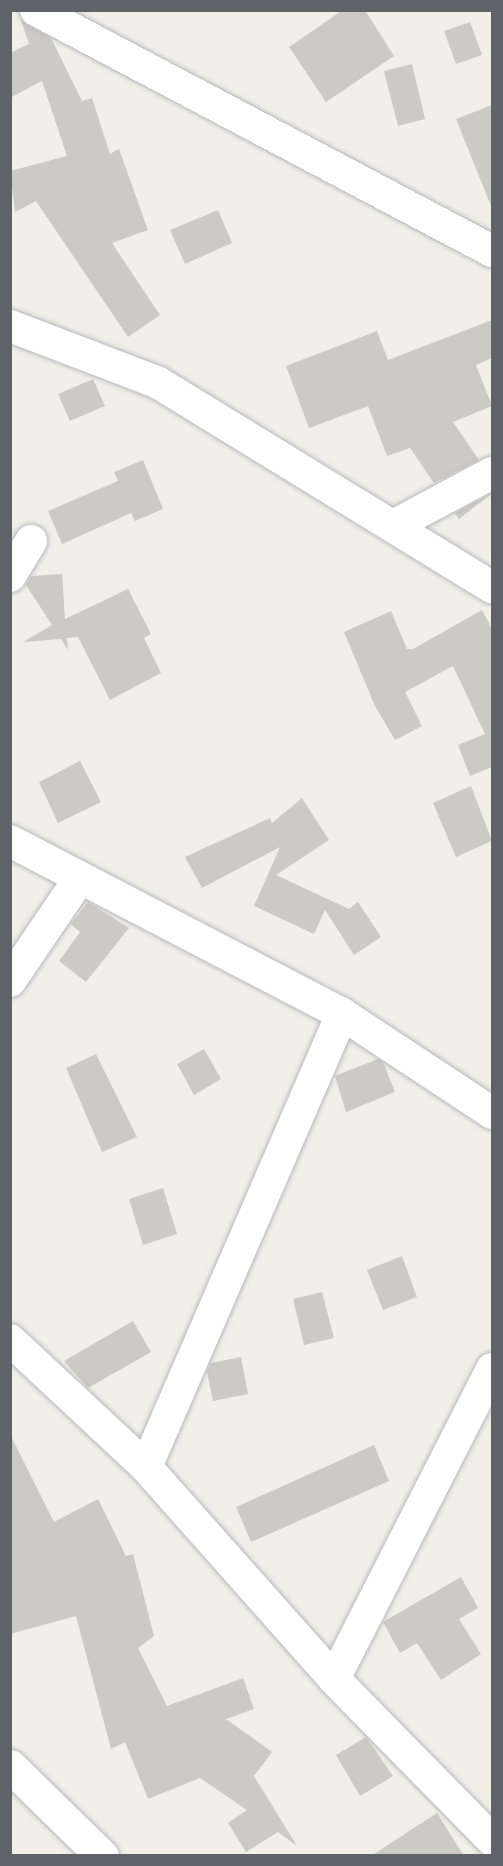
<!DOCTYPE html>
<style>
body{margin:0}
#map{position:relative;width:503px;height:1866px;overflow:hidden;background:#f1efe8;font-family:"Fira Sans Condensed",sans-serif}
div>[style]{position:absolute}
.building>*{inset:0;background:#cccac5}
.roads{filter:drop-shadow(0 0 2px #b5b8bc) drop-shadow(0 0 2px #b5b8bc)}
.street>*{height:32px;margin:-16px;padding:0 16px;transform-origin:16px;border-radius:16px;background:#fff}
.secondary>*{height:33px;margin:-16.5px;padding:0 16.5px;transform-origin:16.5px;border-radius:16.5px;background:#fff}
span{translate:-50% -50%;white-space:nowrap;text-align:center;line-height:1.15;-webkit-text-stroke:4.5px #fff;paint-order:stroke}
.frame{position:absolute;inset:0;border:12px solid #5f6368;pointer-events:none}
</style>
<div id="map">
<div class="building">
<div style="clip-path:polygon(343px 10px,365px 10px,394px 56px,326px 102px,289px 47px)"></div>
<div style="clip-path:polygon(21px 20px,51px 38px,82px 101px,92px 98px,110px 154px,119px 149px,148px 230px,112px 243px,160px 315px,128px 337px,36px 201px,15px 212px,10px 171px,67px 156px,42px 81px,10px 98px,10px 53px,29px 44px)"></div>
<div style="clip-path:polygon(470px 22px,482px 55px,456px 64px,444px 31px)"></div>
<div style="clip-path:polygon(412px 64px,425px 119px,398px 126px,384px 71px)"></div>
<div style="clip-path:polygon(492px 105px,492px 206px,491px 206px,456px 119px)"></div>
<div style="clip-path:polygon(218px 210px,232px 243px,185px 264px,170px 230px)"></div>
<div style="clip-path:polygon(492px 320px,492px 358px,476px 365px,492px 406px,453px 422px,479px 460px,434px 483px,410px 448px,387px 456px,368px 406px,309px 428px,286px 366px,377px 331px,388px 360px)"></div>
<div style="clip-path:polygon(93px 379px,105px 406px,70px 421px,58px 394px)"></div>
<div style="clip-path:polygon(143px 460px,163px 509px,135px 521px,131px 513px,62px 544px,48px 511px,118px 481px,114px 472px)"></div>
<div style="clip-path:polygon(492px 493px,459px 519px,455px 513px)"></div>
<div style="clip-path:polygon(62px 574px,65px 619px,128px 589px,151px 634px,144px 638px,161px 673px,110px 700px,78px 637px,67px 638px,68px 650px,61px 639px,23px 642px,52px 625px,26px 585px,31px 576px)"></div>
<div style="clip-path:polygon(482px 610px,492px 629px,492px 767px,470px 776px,458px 745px,485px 734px,453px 666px,405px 692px,422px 726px,395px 740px,375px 706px,344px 632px,391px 611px,407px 649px,413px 649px)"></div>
<div style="clip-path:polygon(80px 761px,101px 802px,58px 823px,39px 782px)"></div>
<div style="clip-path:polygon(471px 786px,492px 841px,456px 857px,433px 803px)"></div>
<div style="clip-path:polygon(302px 798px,329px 840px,276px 875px,349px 909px,358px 902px,381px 937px,354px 955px,325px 910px,314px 934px,254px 906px,280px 847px,202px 888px,185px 857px,270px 818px,272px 823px)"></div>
<div style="clip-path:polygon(88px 902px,129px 928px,86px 982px,59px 961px,80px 932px,71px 924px)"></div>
<div style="clip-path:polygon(204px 1049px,221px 1079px,194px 1095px,177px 1064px)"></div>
<div style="clip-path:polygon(96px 1054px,137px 1137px,102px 1152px,66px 1068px)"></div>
<div style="clip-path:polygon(378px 1059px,383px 1062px,395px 1092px,346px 1112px,335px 1076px)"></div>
<div style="clip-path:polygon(163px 1188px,177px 1234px,143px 1245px,129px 1199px)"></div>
<div style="clip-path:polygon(402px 1256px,417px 1297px,383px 1310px,367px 1270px)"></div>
<div style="clip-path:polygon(322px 1292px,334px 1338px,304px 1345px,293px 1299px)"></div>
<div style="clip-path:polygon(133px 1321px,151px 1352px,88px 1388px,64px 1361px)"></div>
<div style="clip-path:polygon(241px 1357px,248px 1394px,213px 1401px,207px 1372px,211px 1363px)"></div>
<div style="clip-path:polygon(10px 1434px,54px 1522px,98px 1499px,126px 1556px,133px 1554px,154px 1636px,138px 1648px,167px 1706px,243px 1678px,254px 1709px,226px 1719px,272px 1752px,254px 1776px,297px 1846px,278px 1832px,246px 1852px,228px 1823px,247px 1810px,200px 1778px,148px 1799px,125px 1742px,111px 1749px,76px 1616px,10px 1634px)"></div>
<div style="clip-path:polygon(374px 1445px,389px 1481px,251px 1542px,236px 1507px)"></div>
<div style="clip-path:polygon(461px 1577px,478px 1608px,459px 1619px,481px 1654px,441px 1680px,417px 1643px,400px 1653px,383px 1622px)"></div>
<div style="clip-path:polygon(366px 1737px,393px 1776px,360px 1796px,336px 1755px)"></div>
<div style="clip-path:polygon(437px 1813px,464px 1856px,371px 1856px)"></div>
</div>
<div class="roads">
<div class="street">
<div style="left:36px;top:10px;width:516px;rotate:27.86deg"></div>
<div style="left:10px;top:326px;width:157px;rotate:20.9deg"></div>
<div style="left:157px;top:382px;width:393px;rotate:31.5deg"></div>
<div style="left:393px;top:526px;width:112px;rotate:-28.2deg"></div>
<div style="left:10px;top:576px;width:41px;rotate:-59deg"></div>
<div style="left:10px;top:841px;width:374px;rotate:27.5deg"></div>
<div style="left:342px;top:1014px;width:180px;rotate:33.4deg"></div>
<div style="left:10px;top:981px;width:125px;rotate:-55.8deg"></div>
<div style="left:10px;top:1340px;width:186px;rotate:43deg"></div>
<div style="left:146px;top:1467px;width:283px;rotate:48.4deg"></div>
<div style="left:334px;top:1679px;width:226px;rotate:45.5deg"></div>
<div style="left:146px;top:1467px;width:494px;rotate:-66.6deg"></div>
<div style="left:334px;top:1679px;width:348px;rotate:-63deg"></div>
</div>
<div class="secondary">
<div style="left:10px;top:1766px;width:129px;rotate:44.4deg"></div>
</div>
</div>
<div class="frame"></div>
</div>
